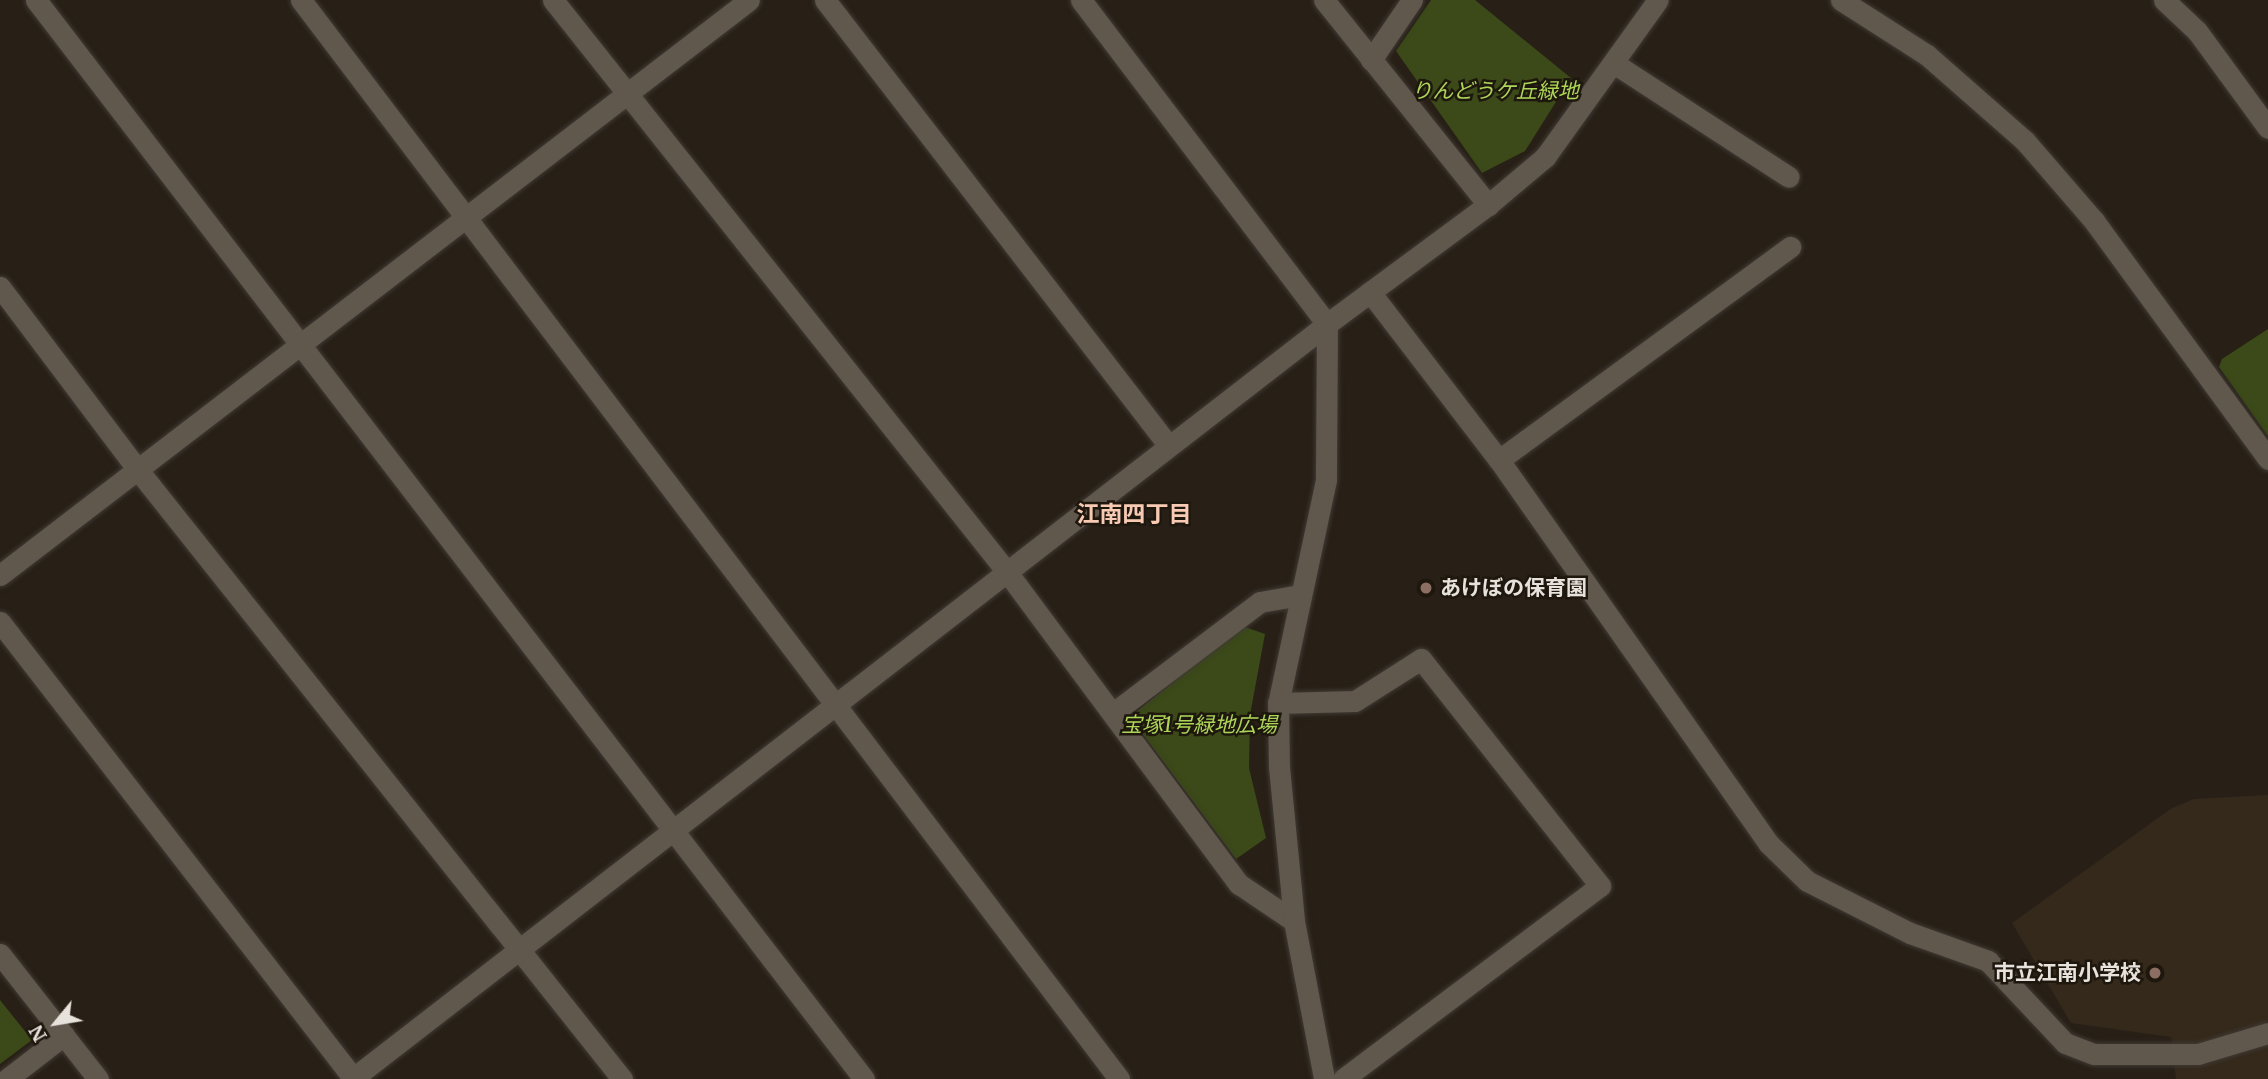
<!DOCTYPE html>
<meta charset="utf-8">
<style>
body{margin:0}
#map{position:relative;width:2268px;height:1079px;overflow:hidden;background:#282017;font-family:Merriweather,"Noto Sans JP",serif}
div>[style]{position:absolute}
.built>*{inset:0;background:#35291b}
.green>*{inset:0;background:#3b4a18}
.roads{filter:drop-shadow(0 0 2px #3f3a34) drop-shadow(0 0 2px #3f3a34)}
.minor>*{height:21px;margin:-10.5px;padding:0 10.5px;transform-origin:10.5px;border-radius:10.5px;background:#60574d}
.dots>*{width:19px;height:19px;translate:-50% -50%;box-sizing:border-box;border:4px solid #1e170e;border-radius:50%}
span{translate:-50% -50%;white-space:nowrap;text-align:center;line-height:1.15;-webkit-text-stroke:5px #1e170e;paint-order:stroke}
.park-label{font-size:21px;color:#add558;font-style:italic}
.poi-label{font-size:21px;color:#e7e2dc;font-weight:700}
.left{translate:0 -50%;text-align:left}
.right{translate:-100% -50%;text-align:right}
.neighbourhood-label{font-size:23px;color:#f8cab4;font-weight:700}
.north{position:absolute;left:21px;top:988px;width:70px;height:70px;-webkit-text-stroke:5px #1e170e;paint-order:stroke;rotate:240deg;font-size:19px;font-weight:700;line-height:28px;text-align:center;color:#e7e2dc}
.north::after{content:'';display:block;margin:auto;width:24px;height:32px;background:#e7e2dc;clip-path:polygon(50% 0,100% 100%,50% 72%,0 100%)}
</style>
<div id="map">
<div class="built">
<div style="clip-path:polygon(2268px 795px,2268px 1079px,2176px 1079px,2171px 1037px,2071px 1023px,2012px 923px,2172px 808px,2194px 799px)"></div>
</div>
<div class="green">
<div style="clip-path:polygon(1431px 0,1475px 0,1571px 78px,1525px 151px,1482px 173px,1396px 51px)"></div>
<div style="clip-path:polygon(2268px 329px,2268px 436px,2219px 367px,2222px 359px)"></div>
<div style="clip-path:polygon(1242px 626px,1265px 634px,1250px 715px,1249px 768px,1266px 838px,1236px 859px,1130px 717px)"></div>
<div style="clip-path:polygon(0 1000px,32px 1040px,0 1064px)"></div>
</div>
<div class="roads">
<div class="minor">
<div style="left:36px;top:0;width:1360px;rotate:52.5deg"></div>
<div style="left:301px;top:0;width:1354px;rotate:52.83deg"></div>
<div style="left:553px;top:0;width:730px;rotate:51.56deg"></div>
<div style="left:1007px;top:572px;width:389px;rotate:53.4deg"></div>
<div style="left:1239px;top:884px;width:66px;rotate:33.9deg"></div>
<div style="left:825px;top:0;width:563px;rotate:52.36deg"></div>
<div style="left:1081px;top:0;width:407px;rotate:52.8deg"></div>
<div style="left:1327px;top:324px;width:156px;rotate:90.4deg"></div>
<div style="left:1326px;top:480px;width:228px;rotate:102.1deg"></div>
<div style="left:1278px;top:703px;width:64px;rotate:89.1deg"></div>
<div style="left:1279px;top:767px;width:155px;rotate:84.4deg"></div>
<div style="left:1294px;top:921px;width:161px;rotate:79.2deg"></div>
<div style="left:1324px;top:0;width:263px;rotate:51.3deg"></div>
<div style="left:1841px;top:0;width:102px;rotate:32.6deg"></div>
<div style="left:1927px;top:55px;width:130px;rotate:41.3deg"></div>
<div style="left:2025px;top:141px;width:106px;rotate:49.2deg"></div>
<div style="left:2094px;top:221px;width:295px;rotate:53.8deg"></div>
<div style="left:2164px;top:0;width:45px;rotate:43.2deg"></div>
<div style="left:2197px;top:31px;width:120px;rotate:53.8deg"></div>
<div style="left:1371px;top:60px;width:73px;rotate:-55.7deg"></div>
<div style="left:1615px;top:64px;width:207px;rotate:33deg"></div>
<div style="left:0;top:287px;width:229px;rotate:53deg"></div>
<div style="left:138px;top:470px;width:778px;rotate:51.52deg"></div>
<div style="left:1370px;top:292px;width:212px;rotate:52.5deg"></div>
<div style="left:1499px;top:460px;width:469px;rotate:54.9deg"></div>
<div style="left:1769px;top:844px;width:53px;rotate:44.2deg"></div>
<div style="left:1807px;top:881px;width:115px;rotate:26.8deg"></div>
<div style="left:1910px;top:933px;width:83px;rotate:19.7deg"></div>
<div style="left:1988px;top:961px;width:112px;rotate:46.8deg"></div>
<div style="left:2065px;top:1043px;width:31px;rotate:21deg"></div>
<div style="left:2094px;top:1054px;width:104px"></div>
<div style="left:2198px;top:1054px;width:73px;rotate:-16.7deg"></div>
<div style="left:1499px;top:460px;width:361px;rotate:-36.2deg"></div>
<div style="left:0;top:575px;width:944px;rotate:-37.51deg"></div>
<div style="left:0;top:622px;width:578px;rotate:52.24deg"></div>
<div style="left:1278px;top:703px;width:77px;rotate:-1.5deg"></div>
<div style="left:1355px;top:701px;width:78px;rotate:-32.5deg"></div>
<div style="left:1421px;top:659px;width:289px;rotate:51.7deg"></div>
<div style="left:1600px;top:886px;width:321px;rotate:143.1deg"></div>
<div style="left:1113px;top:713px;width:184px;rotate:-37.1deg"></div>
<div style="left:1260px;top:602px;width:40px;rotate:-10deg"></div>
<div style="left:0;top:954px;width:159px;rotate:51.9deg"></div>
<div style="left:7px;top:1079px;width:72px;rotate:-37.7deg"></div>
<div style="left:352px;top:1079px;width:1233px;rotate:-37.75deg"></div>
<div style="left:1327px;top:324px;width:200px;rotate:-36.5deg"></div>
<div style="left:1488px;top:205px;width:75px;rotate:-40.1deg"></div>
<div style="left:1545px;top:157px;width:193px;rotate:-54.3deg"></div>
</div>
</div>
<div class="dots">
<div style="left:1426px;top:588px;background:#8d6e63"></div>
<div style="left:2155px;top:973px;background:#8d6e63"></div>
</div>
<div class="park-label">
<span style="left:1495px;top:91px">りんどうケ丘緑地</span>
<span style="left:1199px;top:725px">宝塚1号緑地広場</span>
</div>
<div class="poi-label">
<span class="left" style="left:1440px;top:588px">あけぼの保育園</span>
<span class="right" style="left:2141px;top:973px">市立江南小学校</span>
</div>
<div class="neighbourhood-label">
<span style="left:1134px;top:514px">江南四丁目</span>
</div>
<div class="north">N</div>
</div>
